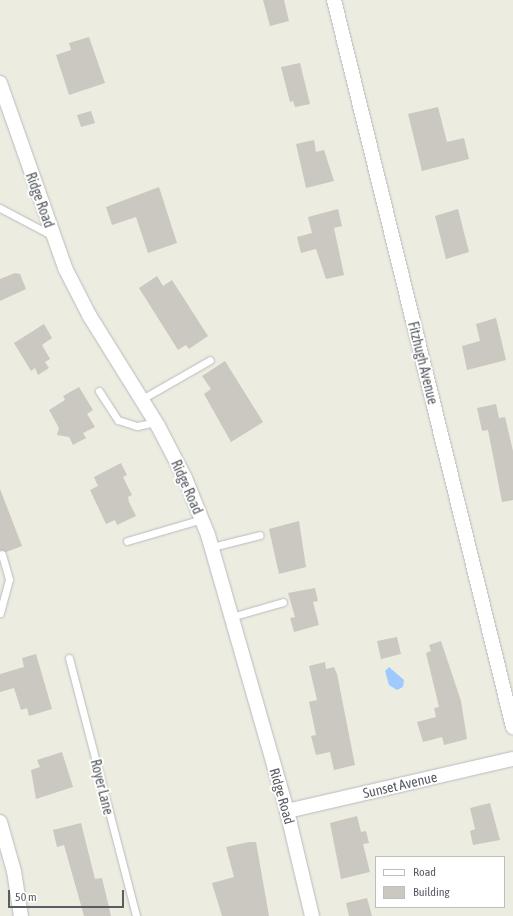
<!DOCTYPE html>
<style>
body{margin:0}
#map{position:relative;width:513px;height:916px;overflow:hidden;background:#edece0;font-family:"Asap Condensed",sans-serif}
div>[style]{position:absolute}
.water>*{inset:0;background:#9ecaff}
.building>*{inset:0;background:#cac8c0}
.roads{filter:drop-shadow(0 0 1px #b9bac0) drop-shadow(0 0 1px #b9bac0)}
.service>*{height:7px;margin:-3.5px;padding:0 3.5px;transform-origin:3.5px;border-radius:3.5px;background:#fff}
.minor>*{height:14px;margin:-7px;padding:0 7px;transform-origin:7px;border-radius:7px;background:#fff}
span{translate:-50% -50%;white-space:nowrap;text-align:center;line-height:1.15;-webkit-text-stroke:4px #fff;paint-order:stroke}
.street-label{font-size:14px;color:#595c62}
.legend{position:absolute;left:375px;top:856px;width:130px;height:52px;box-sizing:border-box;background:#fff;border:1px solid #bdbec0;margin:0;padding:5px 7px;list-style:none;font-size:12px;color:#595c62}
.legend li{display:flex;align-items:center;gap:8px;height:20px}
.legend b{width:20px;border:1px solid #bdbec0}
.scale{position:absolute;left:8px;top:890px;width:116px;height:18px;box-sizing:border-box;border:2px solid #595c62;border-top:0;padding-left:5px;font-size:12px;line-height:14px;white-space:nowrap;color:#595c62;-webkit-text-stroke:3px #fff;paint-order:stroke}
</style>
<div id="map">
<div class="water">
<div style="clip-path:polygon(389px 667px,404px 680px,403px 687px,397px 690px,389px 685px,385px 671px)"></div>
</div>
<div class="building">
<div style="clip-path:polygon(263px 0,284px 0,289px 21px,270px 26px)"></div>
<div style="clip-path:polygon(89px 37px,105px 83px,69px 95px,56px 55px,71px 50px,69px 43px)"></div>
<div style="clip-path:polygon(300px 63px,310px 104px,295px 107px,293px 101px,290px 102px,281px 67px)"></div>
<div style="clip-path:polygon(438px 107px,447px 142px,464px 138px,469px 159px,422px 171px,408px 114px)"></div>
<div style="clip-path:polygon(91px 111px,95px 123px,81px 127px,77px 115px)"></div>
<div style="clip-path:polygon(314px 140px,316px 152px,324px 150px,334px 181px,306px 188px,296px 144px)"></div>
<div style="clip-path:polygon(159px 187px,177px 243px,148px 253px,136px 217px,112px 225px,106px 207px)"></div>
<div style="clip-path:polygon(338px 209px,342px 226px,334px 228px,344px 275px,326px 279px,316px 249px,301px 253px,297px 237px,312px 233px,308px 217px)"></div>
<div style="clip-path:polygon(458px 209px,469px 252px,446px 259px,435px 216px)"></div>
<div style="clip-path:polygon(15px 273px,20px 274px,26px 289px,0 301px,0 279px)"></div>
<div style="clip-path:polygon(157px 276px,163px 286px,172px 280px,208px 336px,189px 349px,186px 345px,178px 350px,139px 288px)"></div>
<div style="clip-path:polygon(496px 318px,506px 360px,467px 370px,462px 346px,480px 341px,476px 324px)"></div>
<div style="clip-path:polygon(44px 324px,52px 338px,42px 345px,50px 359px,45px 362px,49px 368px,38px 375px,35px 368px,31px 371px,14px 343px)"></div>
<div style="clip-path:polygon(225px 361px,263px 422px,231px 442px,204px 394px,211px 389px,202px 376px)"></div>
<div style="clip-path:polygon(79px 387px,93px 410px,87px 414px,95px 427px,83px 433px,86px 438px,73px 445px,69px 437px,57px 435px,59px 428px,49px 410px,65px 400px,63px 396px)"></div>
<div style="clip-path:polygon(496px 404px,499px 418px,505px 417px,513px 451px,513px 500px,502px 502px,488px 430px,482px 431px,477px 408px)"></div>
<div style="clip-path:polygon(121px 463px,127px 475px,123px 477px,132px 495px,128px 497px,129px 502px,136px 516px,117px 525px,115px 520px,106px 524px,90px 490px,98px 486px,94px 477px)"></div>
<div style="clip-path:polygon(0 489px,22px 546px,6px 552px,0 550px)"></div>
<div style="clip-path:polygon(299px 521px,306px 567px,279px 574px,269px 529px)"></div>
<div style="clip-path:polygon(315px 588px,318px 601px,313px 602px,319px 625px,294px 632px,290px 618px,295px 617px,288px 593px)"></div>
<div style="clip-path:polygon(397px 637px,401px 654px,381px 659px,377px 641px)"></div>
<div style="clip-path:polygon(441px 641px,461px 701px,467px 739px,444px 745px,442px 737px,423px 742px,417px 722px,436px 717px,434px 708px,439px 707px,426px 653px,431px 651px,429px 645px)"></div>
<div style="clip-path:polygon(36px 654px,52px 709px,29px 716px,27px 708px,21px 710px,14px 688px,0 692px,0 674px,24px 667px,22px 658px)"></div>
<div style="clip-path:polygon(325px 662px,326px 669px,334px 667px,337px 674px,355px 765px,334px 770px,330px 752px,316px 755px,311px 736px,316px 735px,309px 702px,317px 700px,309px 666px)"></div>
<div style="clip-path:polygon(62px 752px,73px 787px,36px 799px,31px 770px,40px 767px,37px 760px)"></div>
<div style="clip-path:polygon(490px 803px,500px 840px,473px 845px,470px 831px,475px 829px,470px 808px)"></div>
<div style="clip-path:polygon(357px 816px,361px 832px,366px 831px,369px 843px,363px 844px,370px 872px,341px 879px,330px 823px)"></div>
<div style="clip-path:polygon(81px 823px,95px 879px,102px 878px,111px 916px,84px 916px,64px 845px,57px 847px,53px 830px)"></div>
<div style="clip-path:polygon(249px 842px,256px 842px,269px 916px,222px 916px,212px 883px,234px 877px,226px 847px)"></div>
<div style="clip-path:polygon(367px 898px,372px 916px,349px 916px,346px 903px)"></div>
</div>
<div class="roads">
<div class="service">
<div style="left:0;top:208px;width:60px;rotate:27.8deg"></div>
<div style="left:99px;top:391px;width:35px;rotate:57deg"></div>
<div style="left:118px;top:420px;width:20px;rotate:18deg"></div>
<div style="left:137px;top:426px;width:19px;rotate:-12deg"></div>
<div style="left:142px;top:399px;width:78px;rotate:-29.8deg"></div>
<div style="left:127px;top:541px;width:78px;rotate:-16.3deg"></div>
<div style="left:212px;top:547px;width:49px;rotate:-14deg"></div>
<div style="left:0;top:613px;width:35px;rotate:-75deg"></div>
<div style="left:9px;top:579px;width:26px;rotate:-106deg"></div>
<div style="left:231px;top:617px;width:54px;rotate:-16.1deg"></div>
<div style="left:69px;top:658px;width:267px;rotate:75.4deg"></div>
</div>
<div class="minor">
<div style="left:334px;top:0;width:749px;rotate:76.17deg"></div>
<div style="left:0;top:83px;width:196px;rotate:70.6deg"></div>
<div style="left:65px;top:268px;width:53px;rotate:62.9deg"></div>
<div style="left:89px;top:315px;width:131px;rotate:58.1deg"></div>
<div style="left:158px;top:426px;width:59px;rotate:62.6deg"></div>
<div style="left:185px;top:478px;width:61px;rotate:68deg"></div>
<div style="left:208px;top:535px;width:287px;rotate:74deg"></div>
<div style="left:287px;top:811px;width:108px;rotate:76.6deg"></div>
<div style="left:287px;top:811px;width:232px;rotate:-13deg"></div>
<div style="left:0;top:822px;width:51px;rotate:74.1deg"></div>
<div style="left:14px;top:871px;width:46px;rotate:81.2deg"></div>
</div>
</div>
<div class="street-label">
<span style="left:40px;top:200px;rotate:70deg">Ridge Road</span>
<span style="left:423px;top:363px;rotate:76deg">Fitzhugh Avenue</span>
<span style="left:187px;top:487px;rotate:66deg">Ridge Road</span>
<span style="left:400px;top:785px;rotate:-13deg">Sunset Avenue</span>
<span style="left:102px;top:787px;rotate:76deg">Royer Lane</span>
<span style="left:282px;top:796px;rotate:74deg">Ridge Road</span>
</div>
<ul class="legend">
<li><b style="height:5px;background:#fff"></b>Road</li>
<li><b style="height:11px;background:#cac8c0"></b>Building</li>
</ul>
<div class="scale">50 m</div>
</div>
